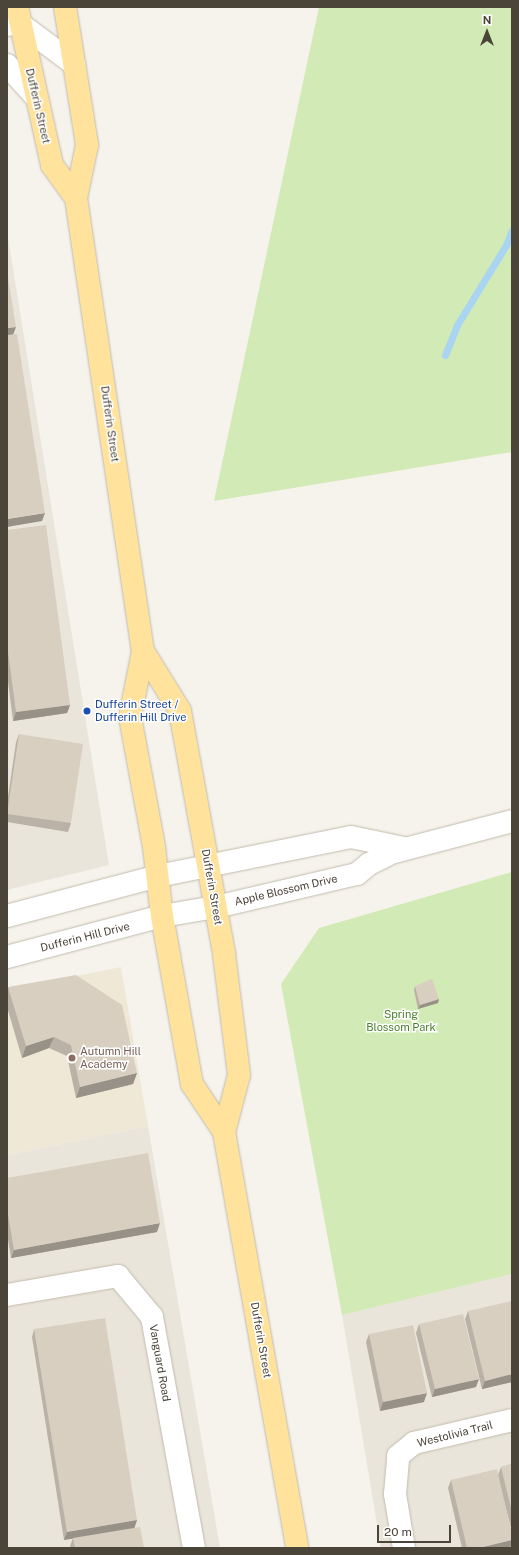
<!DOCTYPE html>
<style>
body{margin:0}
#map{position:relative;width:519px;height:1555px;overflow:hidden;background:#f6f3ec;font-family:"Public Sans",sans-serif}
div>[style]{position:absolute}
.residential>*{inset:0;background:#eae5da}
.education>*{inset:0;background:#efe8d6}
.green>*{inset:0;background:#d2eab5}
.stream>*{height:7px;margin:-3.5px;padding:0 3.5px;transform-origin:3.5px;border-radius:3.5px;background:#a9d4f2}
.roads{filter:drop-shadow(0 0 1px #c2bbae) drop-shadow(0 0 1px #c2bbae)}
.minor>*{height:22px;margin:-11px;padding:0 11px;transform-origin:11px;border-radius:11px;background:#fff}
.major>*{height:22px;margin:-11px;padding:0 11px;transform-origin:11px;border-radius:11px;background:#ffe39c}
.wall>*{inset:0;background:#bab2a6}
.shaded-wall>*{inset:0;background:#979187}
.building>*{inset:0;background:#d8cfc1}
.dots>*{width:11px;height:11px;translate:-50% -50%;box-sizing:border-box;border:2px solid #fff;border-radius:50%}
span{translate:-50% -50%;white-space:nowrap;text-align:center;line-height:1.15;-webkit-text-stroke:3px #fff;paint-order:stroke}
.street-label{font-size:11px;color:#4b4439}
.transit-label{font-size:11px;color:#164399}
.left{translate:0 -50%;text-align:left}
.park-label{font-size:11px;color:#4a7f2a}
.education-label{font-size:11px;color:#785e54}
.frame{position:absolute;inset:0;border:8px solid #4b4439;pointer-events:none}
.north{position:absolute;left:467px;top:12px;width:40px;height:40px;-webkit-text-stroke:3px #fff;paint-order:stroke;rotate:0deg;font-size:11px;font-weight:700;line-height:16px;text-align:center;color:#4b4439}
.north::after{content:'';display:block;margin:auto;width:14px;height:18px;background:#4b4439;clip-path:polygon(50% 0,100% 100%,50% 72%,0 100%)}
.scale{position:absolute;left:377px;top:1525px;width:74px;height:18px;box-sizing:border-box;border:2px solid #4b4439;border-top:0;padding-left:5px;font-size:12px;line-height:14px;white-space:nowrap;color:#4b4439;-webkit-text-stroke:3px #fff;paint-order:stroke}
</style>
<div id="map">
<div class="residential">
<div style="clip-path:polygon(7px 231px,109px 865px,7px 890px)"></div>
<div style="clip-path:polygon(148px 1126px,220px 1548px,7px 1548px,7px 1155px)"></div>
<div style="clip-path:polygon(512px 1274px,512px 1548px,381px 1548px,342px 1315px)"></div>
</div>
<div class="education">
<div style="clip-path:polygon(121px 967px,148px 1126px,7px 1155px,7px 990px)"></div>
</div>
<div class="green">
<div style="clip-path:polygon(319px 7px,512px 7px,512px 452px,214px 501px)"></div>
<div style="clip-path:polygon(512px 872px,512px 1274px,342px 1315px,281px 984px,319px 928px)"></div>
</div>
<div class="stream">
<div style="left:445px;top:355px;width:32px;rotate:-68deg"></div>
<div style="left:457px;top:325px;width:94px;rotate:-58.5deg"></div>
<div style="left:506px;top:245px;width:16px;rotate:-68deg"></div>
</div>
<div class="roads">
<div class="minor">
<div style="left:7px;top:25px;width:12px;rotate:-9deg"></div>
<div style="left:19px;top:23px;width:69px;rotate:36.7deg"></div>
<div style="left:7px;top:65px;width:43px;rotate:47.8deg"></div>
<div style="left:7px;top:916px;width:156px;rotate:-14.8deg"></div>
<div style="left:158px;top:876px;width:197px;rotate:-11.4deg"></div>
<div style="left:351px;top:837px;width:54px;rotate:11.7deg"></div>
<div style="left:7px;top:957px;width:160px;rotate:-14.8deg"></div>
<div style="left:162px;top:916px;width:55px;rotate:-9.5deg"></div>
<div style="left:216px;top:907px;width:145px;rotate:-13.2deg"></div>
<div style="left:357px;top:874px;width:16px;rotate:-40deg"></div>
<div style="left:369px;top:864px;width:28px;rotate:-26deg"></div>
<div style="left:394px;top:852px;width:122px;rotate:-14.7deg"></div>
<div style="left:7px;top:1295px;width:113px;rotate:-9.7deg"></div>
<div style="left:118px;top:1276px;width:53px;rotate:50.3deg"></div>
<div style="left:152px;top:1317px;width:235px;rotate:79.7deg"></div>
<div style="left:404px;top:1548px;width:55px;rotate:-99.5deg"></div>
<div style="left:395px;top:1494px;width:38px;rotate:-85deg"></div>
<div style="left:398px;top:1456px;width:21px;rotate:-39deg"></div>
<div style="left:414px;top:1443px;width:101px;rotate:-13.2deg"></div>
</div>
<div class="major">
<div style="left:17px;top:7px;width:162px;rotate:77.5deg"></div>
<div style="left:52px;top:165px;width:41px;rotate:54deg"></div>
<div style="left:65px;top:7px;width:140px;rotate:80.9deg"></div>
<div style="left:87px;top:145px;width:54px;rotate:101.7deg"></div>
<div style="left:76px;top:198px;width:458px;rotate:81.6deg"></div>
<div style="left:143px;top:651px;width:67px;rotate:101.1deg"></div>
<div style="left:130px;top:717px;width:132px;rotate:79.5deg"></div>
<div style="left:154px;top:847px;width:69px;rotate:83.4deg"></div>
<div style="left:162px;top:916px;width:171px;rotate:79.9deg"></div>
<div style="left:192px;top:1084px;width:58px;rotate:56.3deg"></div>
<div style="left:224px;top:1132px;width:422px;rotate:80deg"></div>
<div style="left:143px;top:651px;width:70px;rotate:58.3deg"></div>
<div style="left:180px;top:711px;width:247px;rotate:79.7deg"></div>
<div style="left:224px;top:954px;width:122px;rotate:82.9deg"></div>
<div style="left:239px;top:1075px;width:59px;rotate:104.7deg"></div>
</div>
</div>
<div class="wall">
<div style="clip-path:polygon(7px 530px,70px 705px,67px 713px,13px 721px,7px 674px)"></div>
<div style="clip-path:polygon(19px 734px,71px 823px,68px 832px,7px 822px,7px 804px,16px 742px)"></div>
<div style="clip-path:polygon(415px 986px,439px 999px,438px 1003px,418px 1009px,414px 990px)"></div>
<div style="clip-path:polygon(8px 987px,137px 1073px,133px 1084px,76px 1098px,67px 1056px,49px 1048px,22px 1058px,7px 1007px,7px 991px)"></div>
<div style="clip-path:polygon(7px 1178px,157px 1232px,11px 1258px,7px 1234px)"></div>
<div style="clip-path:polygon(468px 1311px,512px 1382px,482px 1389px,465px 1319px)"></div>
<div style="clip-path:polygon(419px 1324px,476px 1387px,432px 1397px,416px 1333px)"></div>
<div style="clip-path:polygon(34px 1329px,137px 1520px,134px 1529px,144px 1548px,71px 1548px,70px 1546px,73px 1538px,64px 1540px,32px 1337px)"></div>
<div style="clip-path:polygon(369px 1334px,424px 1402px,380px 1411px,366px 1342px)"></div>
<div style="clip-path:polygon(512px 1464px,512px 1532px,499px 1481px,512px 1536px,512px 1543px,510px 1548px,462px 1548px,448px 1488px,451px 1480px,498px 1475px,501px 1467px)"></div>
</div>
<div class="shaded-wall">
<div style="clip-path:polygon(16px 327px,13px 335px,7px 336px,7px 328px)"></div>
<div style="clip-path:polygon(45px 513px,42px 521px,7px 527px,7px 519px)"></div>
<div style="clip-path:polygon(70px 705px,67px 713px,13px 721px,16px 712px)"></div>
<div style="clip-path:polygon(439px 999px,438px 1003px,418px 1009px,420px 1005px)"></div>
<div style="clip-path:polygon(54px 1037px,49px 1048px,22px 1058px,26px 1046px)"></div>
<div style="clip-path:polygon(137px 1073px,133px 1084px,76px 1098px,80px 1087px)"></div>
<div style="clip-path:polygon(160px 1223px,157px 1232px,11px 1258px,14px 1250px)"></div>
<div style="clip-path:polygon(512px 1374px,512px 1382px,482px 1389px,485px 1381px)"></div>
<div style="clip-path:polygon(479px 1379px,476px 1387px,432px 1397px,435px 1389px)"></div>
<div style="clip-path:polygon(427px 1393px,424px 1402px,380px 1411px,383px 1402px)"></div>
<div style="clip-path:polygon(137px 1520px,134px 1529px,64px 1540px,67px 1532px)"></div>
<div style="clip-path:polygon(512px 1540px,512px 1543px,510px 1548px,479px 1548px)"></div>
</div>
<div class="building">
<div style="clip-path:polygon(7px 271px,16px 327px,7px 328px)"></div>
<div style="clip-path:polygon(17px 334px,45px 513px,7px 519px,7px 335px)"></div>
<div style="clip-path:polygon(46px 525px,70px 705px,16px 712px,7px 644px,7px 530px)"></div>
<div style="clip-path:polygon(19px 734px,83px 744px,71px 823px,7px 814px)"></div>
<div style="clip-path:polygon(76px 975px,122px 1005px,137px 1073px,80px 1087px,71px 1045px,54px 1037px,26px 1046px,8px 987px)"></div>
<div style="clip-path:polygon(432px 979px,439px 999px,420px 1005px,415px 986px)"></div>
<div style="clip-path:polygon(148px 1153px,160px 1223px,14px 1250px,7px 1209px,7px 1178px)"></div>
<div style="clip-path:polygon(7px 1242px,8px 1251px,7px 1251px)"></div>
<div style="clip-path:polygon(512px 1301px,512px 1374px,485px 1381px,468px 1311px)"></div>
<div style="clip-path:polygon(463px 1314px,479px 1379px,435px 1389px,419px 1324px)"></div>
<div style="clip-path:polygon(105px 1318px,137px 1520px,67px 1532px,34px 1329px)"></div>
<div style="clip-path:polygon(413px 1325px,427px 1393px,383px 1402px,369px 1334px)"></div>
<div style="clip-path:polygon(512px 1464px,512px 1512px,501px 1467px)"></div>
<div style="clip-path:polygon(497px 1469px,512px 1536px,512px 1540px,479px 1548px,467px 1548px,451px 1480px)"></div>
<div style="clip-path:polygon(140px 1527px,144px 1548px,75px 1548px,73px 1538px)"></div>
</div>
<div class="dots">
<div style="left:87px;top:711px;background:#1a4fb4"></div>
<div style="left:72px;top:1058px;background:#8d6e63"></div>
</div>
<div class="street-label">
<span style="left:38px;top:106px;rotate:77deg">Dufferin Street</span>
<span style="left:110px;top:424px;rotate:82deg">Dufferin Street</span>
<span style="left:212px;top:887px;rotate:80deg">Dufferin Street</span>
<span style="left:286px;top:890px;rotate:-13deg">Apple Blossom Drive</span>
<span style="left:85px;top:937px;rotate:-14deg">Dufferin Hill Drive</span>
<span style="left:261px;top:1340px;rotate:80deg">Dufferin Street</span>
<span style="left:160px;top:1363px;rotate:80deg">Vanguard Road</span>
<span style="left:455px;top:1434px;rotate:-14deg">Westolivia Trail</span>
</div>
<div class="transit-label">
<span class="left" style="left:95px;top:711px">Dufferin Street /<br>Dufferin Hill Drive</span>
</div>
<div class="park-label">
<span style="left:401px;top:1021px">Spring<br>Blossom Park</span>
</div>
<div class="education-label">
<span class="left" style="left:80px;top:1058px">Autumn Hill<br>Academy</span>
</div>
<div class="frame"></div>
<div class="north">N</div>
<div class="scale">20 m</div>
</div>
